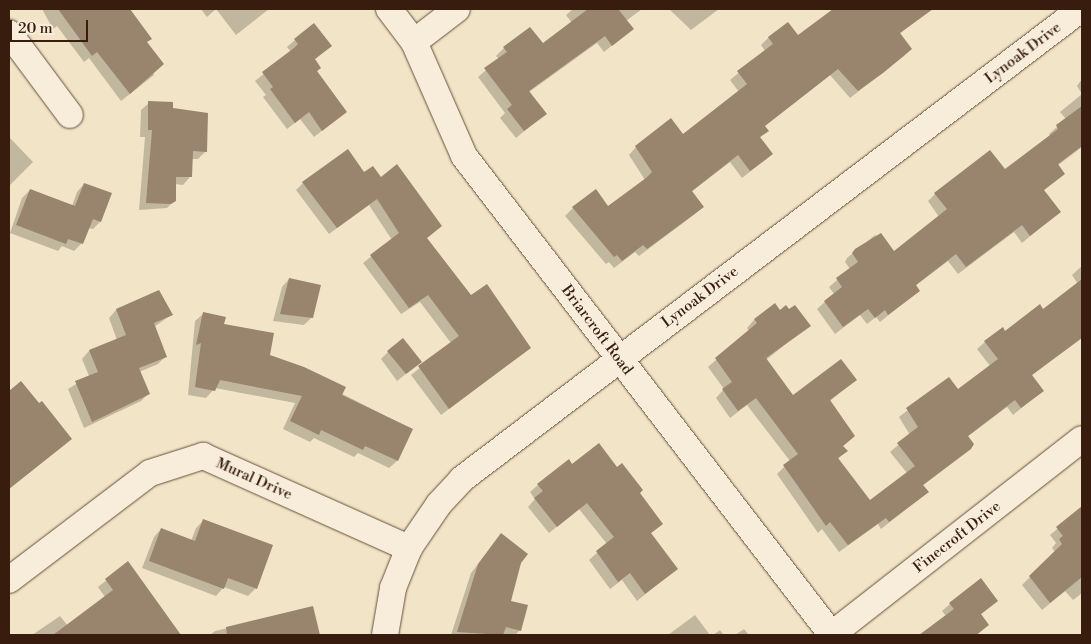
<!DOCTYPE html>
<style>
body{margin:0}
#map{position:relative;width:1091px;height:644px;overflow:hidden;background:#f2e4c6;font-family:"Libre Bodoni",serif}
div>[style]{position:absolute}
.shadow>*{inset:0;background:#0003}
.building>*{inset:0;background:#99846e}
.roads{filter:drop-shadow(0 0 1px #664f3c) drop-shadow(0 0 1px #664f3c)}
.minor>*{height:26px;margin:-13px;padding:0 13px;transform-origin:13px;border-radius:13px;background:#f7edda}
span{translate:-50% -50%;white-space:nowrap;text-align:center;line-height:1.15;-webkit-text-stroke:4px #f7edda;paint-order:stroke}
.street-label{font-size:15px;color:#381d0e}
.frame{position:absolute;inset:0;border:10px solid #381d0e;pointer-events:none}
.scale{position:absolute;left:10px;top:20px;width:78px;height:22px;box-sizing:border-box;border:2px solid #381d0e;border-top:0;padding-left:6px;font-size:15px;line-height:18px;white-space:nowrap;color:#381d0e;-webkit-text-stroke:4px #f7edda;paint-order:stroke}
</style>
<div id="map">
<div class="shadow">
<div style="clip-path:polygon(42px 9px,128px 9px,150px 38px,146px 43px,154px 75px,121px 101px,89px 58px,84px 62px,57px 26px,53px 29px)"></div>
<div style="clip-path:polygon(201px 9px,269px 9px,236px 35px,216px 9px,207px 17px)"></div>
<div style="clip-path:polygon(573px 9px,642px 9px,626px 21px,632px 29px,604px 52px,597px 43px,529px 92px,545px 114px,516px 138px,500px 118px,505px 113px,478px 77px,499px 59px,496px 56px,504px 48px,530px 28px,543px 45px,572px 23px,566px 15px)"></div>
<div style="clip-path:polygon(669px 9px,719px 9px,691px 30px)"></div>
<div style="clip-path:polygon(845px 9px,932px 9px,899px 34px,910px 49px,904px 56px,850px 98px,830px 75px,764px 126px,767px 131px,759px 138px,772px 154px,764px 161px,742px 178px,730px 162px,691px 192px,702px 207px,695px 214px,639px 256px,635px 252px,614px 268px,609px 262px,606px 264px,565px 216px,573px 208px,608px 208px,645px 180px,629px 155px,636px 147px,682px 135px,739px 92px,730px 80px,765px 51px,761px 45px,768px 38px,788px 23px,798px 36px)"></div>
<div style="clip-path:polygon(295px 40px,330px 46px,314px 60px,320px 68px,316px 72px,346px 112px,314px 137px,300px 119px,287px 129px,263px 97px,266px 95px,255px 81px,291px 52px,287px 47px)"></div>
<div style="clip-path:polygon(1082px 79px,1082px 147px,1057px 166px,1063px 174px,1043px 191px,1059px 212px,1022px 243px,1014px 232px,958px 274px,948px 261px,915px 286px,919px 291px,880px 322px,876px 317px,867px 324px,860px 315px,835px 334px,817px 309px,834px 294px,829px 287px,850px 269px,845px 262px,847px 258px,875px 235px,894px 253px,939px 217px,928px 201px,935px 194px,1004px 171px,1051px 136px,1049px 134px,1066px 119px,1060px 112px,1082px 94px,1077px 86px)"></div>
<div style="clip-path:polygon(149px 103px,172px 109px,206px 151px,198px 159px,191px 159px,190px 177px,183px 185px,175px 184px,175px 200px,167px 208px,139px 210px,145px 137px,140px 137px,141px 110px)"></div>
<div style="clip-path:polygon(9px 137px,33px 162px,9px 186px)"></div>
<div style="clip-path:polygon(364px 174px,380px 179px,441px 226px,426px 239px,470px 297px,529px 348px,441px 415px,411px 375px,451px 343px,420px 302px,401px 314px,363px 263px,392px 240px,369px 205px,329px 234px,296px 190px,303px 183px)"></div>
<div style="clip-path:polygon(84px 184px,100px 222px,93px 229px,88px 228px,82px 243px,74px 251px,62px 246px,58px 251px,10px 233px,22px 198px,30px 190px,72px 206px,77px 192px)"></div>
<div style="clip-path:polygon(1082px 266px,1082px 336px,1031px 376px,1042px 391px,1013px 415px,1007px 407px,967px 437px,970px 449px,922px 486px,919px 499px,881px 529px,878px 524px,839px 552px,822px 529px,818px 533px,777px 474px,790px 461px,747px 405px,730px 418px,716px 398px,724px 389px,708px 367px,749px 331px,747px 328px,754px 320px,775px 305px,779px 312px,809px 325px,766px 360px,793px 397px,855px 380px,830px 401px,854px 436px,842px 447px,846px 451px,838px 459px,870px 502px,907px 473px,890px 452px,910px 435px,899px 417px,948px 379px,958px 391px,991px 367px,977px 349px,985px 342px,1043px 310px,1078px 284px,1072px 275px)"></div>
<div style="clip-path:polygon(289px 279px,311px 318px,304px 325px,273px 321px,282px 287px)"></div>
<div style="clip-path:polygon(159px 292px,171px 315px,154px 327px,166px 356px,158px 364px,139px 372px,148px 394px,141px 401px,84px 428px,68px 389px,89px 376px,82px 359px,89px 351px,117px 340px,109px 318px,116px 310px)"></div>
<div style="clip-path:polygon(203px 314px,268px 356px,411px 429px,397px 461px,389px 468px,358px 453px,354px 457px,314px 438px,310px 442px,283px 429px,295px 403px,215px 388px,206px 398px,188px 395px,195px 321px)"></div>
<div style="clip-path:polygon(388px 352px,412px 369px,397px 381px,381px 359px)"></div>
<div style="clip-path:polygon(21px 383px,71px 439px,9px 489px,9px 392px)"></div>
<div style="clip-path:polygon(572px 466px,638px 493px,662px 524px,650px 534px,676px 569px,637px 601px,622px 580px,610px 589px,589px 560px,607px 544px,579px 509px,549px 533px,528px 507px,535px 499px,530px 492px,538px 485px)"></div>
<div style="clip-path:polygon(1082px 508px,1082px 593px,1073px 600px,1065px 591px,1042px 610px,1022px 585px,1055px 552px,1052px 548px,1056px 543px,1050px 535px)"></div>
<div style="clip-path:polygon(203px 521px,256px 588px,248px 596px,224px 587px,216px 596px,142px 568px,154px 537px,161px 529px,191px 541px,196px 528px)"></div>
<div style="clip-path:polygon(501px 535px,520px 562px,510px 602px,520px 630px,515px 635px,451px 635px,471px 573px)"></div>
<div style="clip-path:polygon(128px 563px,158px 625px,146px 635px,32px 635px,60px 616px,68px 626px,105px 597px,98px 587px)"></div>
<div style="clip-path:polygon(997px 601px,980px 615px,988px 625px,977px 635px,922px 635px,946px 616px,942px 611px,950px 604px)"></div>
<div style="clip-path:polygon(312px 608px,319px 635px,210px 635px,215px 631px)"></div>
<div style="clip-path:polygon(695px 615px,710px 635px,668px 635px)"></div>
<div style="clip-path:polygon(744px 629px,749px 635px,735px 635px)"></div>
<div style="clip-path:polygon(720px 630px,724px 635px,713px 635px)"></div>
</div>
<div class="building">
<div style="clip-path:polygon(58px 9px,130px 9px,152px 39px,147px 42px,164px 64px,130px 94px,97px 52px,92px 56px)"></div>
<div style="clip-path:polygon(588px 9px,618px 9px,634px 29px,612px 46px,605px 36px,529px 91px,547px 114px,524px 131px,507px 109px,512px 105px,484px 68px,507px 52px,503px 47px,530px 27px,543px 43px)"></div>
<div style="clip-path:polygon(833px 9px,933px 9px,900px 33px,912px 49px,883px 73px,858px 91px,838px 69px,765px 126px,769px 131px,760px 137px,773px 154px,750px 171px,738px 155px,692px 191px,704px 207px,647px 249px,643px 245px,622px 261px,617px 255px,614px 257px,572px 207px,596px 189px,608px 206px,646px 178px,652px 172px,635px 146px,671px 118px,683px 134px,747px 84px,737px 71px,773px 44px,768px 37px,788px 22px,798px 35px)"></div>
<div style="clip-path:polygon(314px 23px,332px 46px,315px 59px,321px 68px,317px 71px,347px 112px,322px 131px,309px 112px,295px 123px,270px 89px,273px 87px,262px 72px,294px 48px,298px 44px,294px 39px)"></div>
<div style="clip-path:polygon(148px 101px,173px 102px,173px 108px,208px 113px,207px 152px,193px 151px,192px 177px,176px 177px,176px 201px,171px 204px,146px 203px,152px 130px,148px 130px)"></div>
<div style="clip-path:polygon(1082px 106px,1082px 146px,1058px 164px,1065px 174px,1044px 190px,1061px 212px,1030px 236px,1022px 225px,966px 267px,956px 254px,916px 285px,920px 291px,888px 315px,885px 310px,875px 318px,868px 309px,843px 327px,824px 301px,842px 287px,836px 278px,858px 262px,852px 253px,855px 249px,881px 233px,894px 251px,947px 209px,934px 193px,990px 150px,1005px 169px,1058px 129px,1056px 125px)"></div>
<div style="clip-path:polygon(348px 149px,364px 172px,373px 166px,381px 177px,397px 164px,442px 226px,427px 238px,471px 295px,487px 284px,531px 348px,449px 409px,418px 366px,459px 336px,428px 295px,409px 308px,370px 255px,399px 233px,377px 199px,337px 228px,302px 182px)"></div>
<div style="clip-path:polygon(84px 183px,112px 193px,101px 222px,93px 219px,83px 244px,68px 239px,66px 244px,16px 225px,30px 189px,75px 206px)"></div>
<div style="clip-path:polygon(289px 278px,321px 285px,313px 318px,280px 314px)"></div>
<div style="clip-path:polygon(1082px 279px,1082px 338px,1032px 375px,1044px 391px,1021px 408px,1015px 400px,968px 436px,974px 444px,971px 449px,923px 485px,929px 492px,889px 522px,886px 518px,848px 545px,830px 522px,826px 526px,783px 465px,798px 454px,756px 398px,738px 411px,722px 389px,732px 382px,715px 358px,757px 323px,754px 319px,775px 303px,780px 310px,786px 305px,789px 309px,795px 305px,811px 326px,766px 358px,793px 395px,841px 359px,857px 380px,830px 400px,855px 436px,843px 446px,848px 451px,838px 458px,870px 500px,915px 466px,897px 443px,918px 427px,906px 408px,949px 377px,958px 389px,998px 359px,984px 341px,1003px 327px,1005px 331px,1040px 304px,1043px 309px)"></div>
<div style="clip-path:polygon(159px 290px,173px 315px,154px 323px,167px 357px,139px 368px,150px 394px,92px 422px,75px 381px,98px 372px,89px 350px,126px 335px,116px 309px)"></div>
<div style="clip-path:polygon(203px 312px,226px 317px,224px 324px,274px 333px,270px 355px,304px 367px,346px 387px,342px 395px,413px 429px,398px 461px,365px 446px,363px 450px,321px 430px,319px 435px,290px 421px,302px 396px,220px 380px,215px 391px,195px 387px,201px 343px,196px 345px)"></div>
<div style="clip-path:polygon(403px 338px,422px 362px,406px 374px,387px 351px)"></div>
<div style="clip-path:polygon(21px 381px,39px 403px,42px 401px,72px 439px,9px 489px,9px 391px)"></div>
<div style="clip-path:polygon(599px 443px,617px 467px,622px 463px,643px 490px,640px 493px,663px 524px,651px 533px,678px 569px,645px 594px,630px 573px,618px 582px,596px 551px,614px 537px,587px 503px,557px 527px,534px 498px,543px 491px,537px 484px,569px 459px,572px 464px)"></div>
<div style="clip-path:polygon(1082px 506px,1082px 577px,1050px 603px,1029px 576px,1062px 544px,1059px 539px,1063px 536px,1056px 527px)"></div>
<div style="clip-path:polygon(203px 519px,273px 545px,257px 589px,228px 578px,224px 589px,149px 561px,161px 528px,195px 541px)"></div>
<div style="clip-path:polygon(501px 533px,528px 554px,521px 563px,511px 601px,528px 605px,521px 631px,506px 627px,503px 635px,457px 632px,478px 564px)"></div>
<div style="clip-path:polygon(128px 561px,181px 635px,53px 635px,113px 590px,105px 579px)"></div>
<div style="clip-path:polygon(981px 578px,998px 601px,981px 614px,989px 625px,976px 635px,919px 635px,954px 609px,949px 603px)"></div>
<div style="clip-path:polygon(313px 606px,320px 635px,227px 635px,226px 627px)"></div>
</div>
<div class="roads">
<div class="minor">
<div style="left:389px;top:9px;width:41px;rotate:52.9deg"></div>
<div style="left:414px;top:42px;width:124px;rotate:66.3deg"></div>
<div style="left:464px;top:156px;width:604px;rotate:52.47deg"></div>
<div style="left:9px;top:33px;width:102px;rotate:53.4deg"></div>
<div style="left:414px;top:42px;width:54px;rotate:-37.5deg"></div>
<div style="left:9px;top:580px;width:177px;rotate:-37.2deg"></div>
<div style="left:150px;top:473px;width:56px;rotate:-17.8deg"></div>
<div style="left:203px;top:456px;width:226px;rotate:24.1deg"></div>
<div style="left:385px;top:635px;width:48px;rotate:-80.3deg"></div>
<div style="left:393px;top:588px;width:43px;rotate:-68.2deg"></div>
<div style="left:409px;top:548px;width:53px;rotate:-55.7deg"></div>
<div style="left:439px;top:504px;width:34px;rotate:-47deg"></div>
<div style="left:462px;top:479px;width:777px;rotate:-37.21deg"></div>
<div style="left:831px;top:635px;width:318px;rotate:-38deg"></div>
</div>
</div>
<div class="street-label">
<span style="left:1023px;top:53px;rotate:-37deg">Lynoak Drive</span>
<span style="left:700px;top:297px;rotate:-37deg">Lynoak Drive</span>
<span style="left:597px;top:330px;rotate:53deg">Briarcroft Road</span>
<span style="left:254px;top:479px;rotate:24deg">Mural Drive</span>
<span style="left:957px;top:537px;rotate:-38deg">Finecroft Drive</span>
</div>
<div class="frame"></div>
<div class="scale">20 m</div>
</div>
